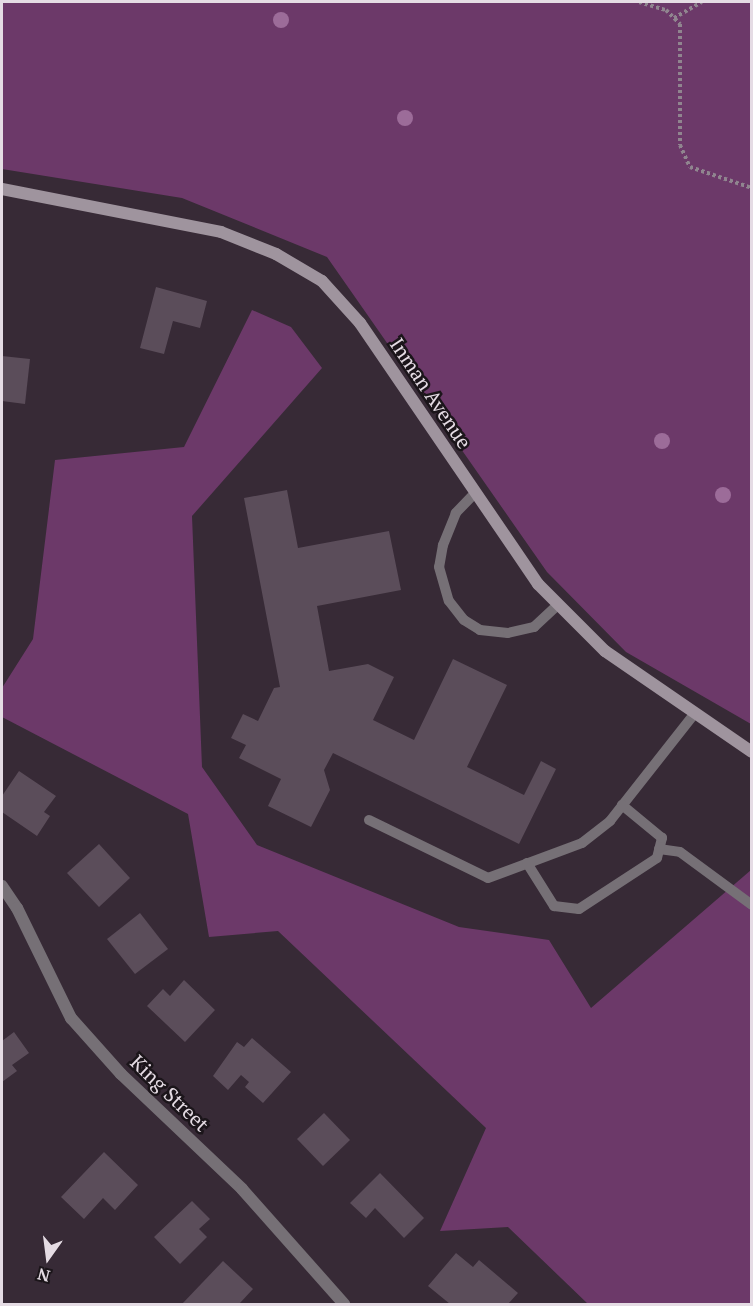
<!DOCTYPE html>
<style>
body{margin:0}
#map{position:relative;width:753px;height:1306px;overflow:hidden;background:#372a36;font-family:"PT Serif",serif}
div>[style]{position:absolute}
.green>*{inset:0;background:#6c3969}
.building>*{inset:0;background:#5b4d5a}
.path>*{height:4px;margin-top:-2px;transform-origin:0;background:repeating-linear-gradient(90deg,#90858f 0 3px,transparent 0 6px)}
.lane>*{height:10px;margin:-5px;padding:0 5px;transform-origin:5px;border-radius:5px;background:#767076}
.street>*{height:12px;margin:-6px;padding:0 6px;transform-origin:6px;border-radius:6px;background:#767076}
.secondary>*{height:12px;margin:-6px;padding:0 6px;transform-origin:6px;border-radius:6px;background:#9f949e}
.trees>*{width:16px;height:16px;margin:-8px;border-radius:50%;background:#9c6c99}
span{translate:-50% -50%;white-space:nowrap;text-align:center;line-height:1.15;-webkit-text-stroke:5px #1b151a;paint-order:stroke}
.street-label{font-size:20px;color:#e5dce4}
.frame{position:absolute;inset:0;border:3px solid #e5dce4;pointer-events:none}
.north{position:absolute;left:18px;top:1228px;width:60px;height:60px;-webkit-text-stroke:4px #1b151a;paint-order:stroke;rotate:194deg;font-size:16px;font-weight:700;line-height:24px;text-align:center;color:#e5dce4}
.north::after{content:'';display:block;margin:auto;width:21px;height:27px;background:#e5dce4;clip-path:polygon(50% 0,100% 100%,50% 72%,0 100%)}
</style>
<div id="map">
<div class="green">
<div style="clip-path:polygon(2px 2px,751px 2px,751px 724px,626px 652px,547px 572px,327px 257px,182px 198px,2px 169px)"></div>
<div style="clip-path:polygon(252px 310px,291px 327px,322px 368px,192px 516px,202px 767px,257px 845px,459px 927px,549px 940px,591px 1008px,751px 870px,751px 1304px,588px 1304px,508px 1227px,440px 1231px,486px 1128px,278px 931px,209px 937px,188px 814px,2px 717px,2px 688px,33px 639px,55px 460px,184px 447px)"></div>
</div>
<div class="building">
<div style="clip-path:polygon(156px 287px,207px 301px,200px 328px,173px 321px,164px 354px,140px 348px)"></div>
<div style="clip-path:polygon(2px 356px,30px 359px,25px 404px,2px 401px)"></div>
<div style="clip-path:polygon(287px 490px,298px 548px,389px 531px,401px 590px,317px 606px,329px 671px,368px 664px,394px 677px,373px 720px,414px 740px,453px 659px,507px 685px,467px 767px,524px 795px,541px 761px,556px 769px,519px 844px,333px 753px,324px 770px,330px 790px,311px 827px,268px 806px,281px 779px,239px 758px,246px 745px,231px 738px,243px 714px,258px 721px,274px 688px,280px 687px,244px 498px)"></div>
<div style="clip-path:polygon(19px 771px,56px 796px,44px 812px,50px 816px,37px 836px,2px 812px,2px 796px)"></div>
<div style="clip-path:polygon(99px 844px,130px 878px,99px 907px,67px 873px)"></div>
<div style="clip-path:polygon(140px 913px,168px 949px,135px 974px,107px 939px)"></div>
<div style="clip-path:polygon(184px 980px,215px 1010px,185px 1042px,147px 1006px,163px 989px,170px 996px)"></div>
<div style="clip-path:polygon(14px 1032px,29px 1053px,12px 1065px,17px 1071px,2px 1082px,2px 1041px)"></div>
<div style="clip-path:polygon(252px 1038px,291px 1072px,263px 1103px,245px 1087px,249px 1082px,241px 1075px,228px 1090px,213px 1076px,237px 1042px,244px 1047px)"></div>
<div style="clip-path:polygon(324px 1113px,350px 1140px,323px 1166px,297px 1139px)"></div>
<div style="clip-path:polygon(104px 1152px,138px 1185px,115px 1210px,103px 1198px,84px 1219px,61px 1197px)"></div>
<div style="clip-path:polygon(380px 1173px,424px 1218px,404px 1238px,375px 1208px,366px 1218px,350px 1203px)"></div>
<div style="clip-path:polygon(192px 1201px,210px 1219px,199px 1229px,207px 1237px,180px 1264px,154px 1237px)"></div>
<div style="clip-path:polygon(456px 1253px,473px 1267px,479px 1260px,518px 1293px,508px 1304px,450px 1304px,428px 1286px)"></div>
<div style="clip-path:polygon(223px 1261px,253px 1289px,239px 1304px,182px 1304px)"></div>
</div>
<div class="path">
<div style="left:639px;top:2px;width:28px;rotate:17deg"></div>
<div style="left:666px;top:10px;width:20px;rotate:45deg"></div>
<div style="left:680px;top:24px;width:121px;rotate:90deg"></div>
<div style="left:680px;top:145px;width:24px;rotate:66deg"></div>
<div style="left:690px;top:167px;width:65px;rotate:18.7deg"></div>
<div style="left:674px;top:18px;width:32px;rotate:-30deg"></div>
</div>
<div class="lane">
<div style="left:475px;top:493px;width:28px;rotate:134deg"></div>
<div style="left:456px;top:513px;width:35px;rotate:112deg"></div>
<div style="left:443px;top:545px;width:22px;rotate:100deg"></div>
<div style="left:439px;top:567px;width:35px;rotate:74deg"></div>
<div style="left:449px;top:601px;width:24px;rotate:52deg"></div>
<div style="left:464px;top:620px;width:19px;rotate:32deg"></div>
<div style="left:480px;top:630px;width:28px;rotate:6deg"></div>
<div style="left:508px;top:633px;width:27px;rotate:-13deg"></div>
<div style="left:534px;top:627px;width:33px;rotate:-43deg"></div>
<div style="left:369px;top:820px;width:132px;rotate:26deg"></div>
<div style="left:488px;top:878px;width:100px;rotate:-20.4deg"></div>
<div style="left:582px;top:843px;width:36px;rotate:-38deg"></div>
<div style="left:610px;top:821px;width:137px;rotate:-51.8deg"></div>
<div style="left:659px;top:849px;width:21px;rotate:8deg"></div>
<div style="left:680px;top:852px;width:89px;rotate:36.4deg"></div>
<div style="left:527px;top:863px;width:51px;rotate:57.9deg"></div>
<div style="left:554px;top:906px;width:25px;rotate:7deg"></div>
<div style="left:579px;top:909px;width:93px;rotate:-33.2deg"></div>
<div style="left:657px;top:858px;width:21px;rotate:-76deg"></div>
<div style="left:662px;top:838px;width:52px;rotate:-140.5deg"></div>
</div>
<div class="street">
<div style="left:2px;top:886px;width:27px;rotate:56deg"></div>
<div style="left:17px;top:908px;width:123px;rotate:63.9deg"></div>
<div style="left:71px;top:1018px;width:75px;rotate:48.2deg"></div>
<div style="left:121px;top:1074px;width:167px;rotate:43.5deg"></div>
<div style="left:242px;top:1189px;width:154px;rotate:48.4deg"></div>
</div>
<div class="secondary">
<div style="left:2px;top:189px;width:223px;rotate:11.1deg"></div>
<div style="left:221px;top:232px;width:59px;rotate:21.8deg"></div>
<div style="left:276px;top:254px;width:53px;rotate:30.4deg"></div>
<div style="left:322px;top:281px;width:57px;rotate:47.9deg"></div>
<div style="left:360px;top:323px;width:316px;rotate:55.7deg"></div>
<div style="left:538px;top:584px;width:95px;rotate:45deg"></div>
<div style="left:605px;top:651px;width:178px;rotate:34.5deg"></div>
</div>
<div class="trees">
<div style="left:281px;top:20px"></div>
<div style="left:405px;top:118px"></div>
<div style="left:662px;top:441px"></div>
<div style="left:723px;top:495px"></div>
</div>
<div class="street-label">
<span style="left:431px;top:393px;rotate:56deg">Inman Avenue</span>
<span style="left:170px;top:1093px;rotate:44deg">King Street</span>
</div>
<div class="frame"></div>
<div class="north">N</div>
</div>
